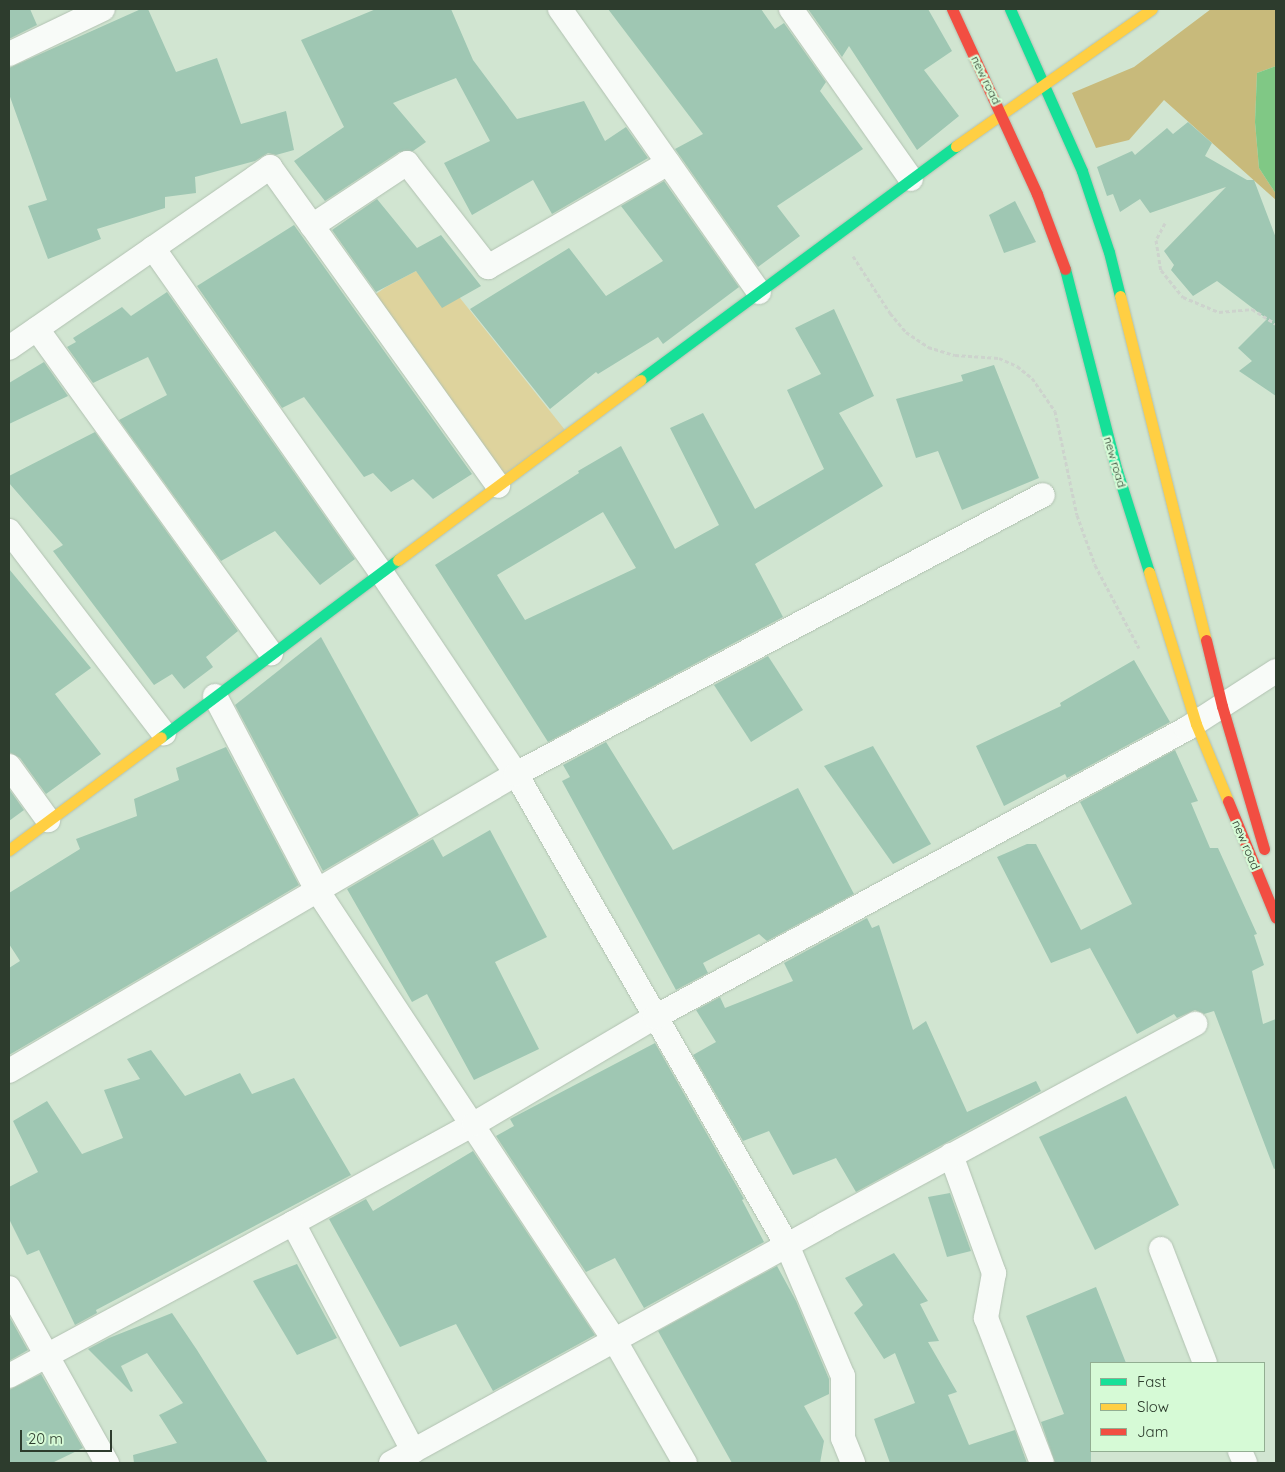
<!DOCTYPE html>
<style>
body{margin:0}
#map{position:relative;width:1285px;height:1472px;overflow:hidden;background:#d1e5d1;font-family:Quicksand,sans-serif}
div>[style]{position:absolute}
.green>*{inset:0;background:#ded39d}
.forest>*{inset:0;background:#c8ba7b}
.water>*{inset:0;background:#80c885}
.building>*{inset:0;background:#9fc7b3}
.path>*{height:3px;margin-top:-1.5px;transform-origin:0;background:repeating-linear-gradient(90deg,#cdd3cd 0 4px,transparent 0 6.5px)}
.roads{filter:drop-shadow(0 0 1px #b2c2b2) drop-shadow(0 0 1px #b2c2b2)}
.street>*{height:24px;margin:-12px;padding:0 12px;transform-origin:12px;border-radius:12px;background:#f8fbf8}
.fast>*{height:11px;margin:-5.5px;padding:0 5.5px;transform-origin:5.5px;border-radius:5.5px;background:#16e098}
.slow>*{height:11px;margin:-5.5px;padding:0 5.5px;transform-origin:5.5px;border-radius:5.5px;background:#ffcf43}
.jam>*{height:11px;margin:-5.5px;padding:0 5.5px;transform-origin:5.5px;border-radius:5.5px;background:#f24e42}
span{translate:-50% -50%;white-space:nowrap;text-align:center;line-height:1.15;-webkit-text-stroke:4.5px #d6fad6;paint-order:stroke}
.street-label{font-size:12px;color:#2d3c2d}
.frame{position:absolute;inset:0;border:10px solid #2d3c2d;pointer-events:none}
.legend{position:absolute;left:1090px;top:1362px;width:175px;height:90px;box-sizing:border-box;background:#d6fad6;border:1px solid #92ae92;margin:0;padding:6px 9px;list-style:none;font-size:15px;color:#2d3c2d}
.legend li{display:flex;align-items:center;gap:10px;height:25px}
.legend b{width:25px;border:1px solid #92ae92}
.scale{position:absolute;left:20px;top:1430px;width:92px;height:22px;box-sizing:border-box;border:2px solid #2d3c2d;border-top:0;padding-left:6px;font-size:15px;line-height:18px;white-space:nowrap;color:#2d3c2d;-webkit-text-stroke:4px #d6fad6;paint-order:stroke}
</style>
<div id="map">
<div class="green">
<div style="clip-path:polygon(416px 271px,460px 298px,565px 430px,498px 486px,366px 301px,386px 287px)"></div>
</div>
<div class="forest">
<div style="clip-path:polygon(1211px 9px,1276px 9px,1276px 66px,1257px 73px,1255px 122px,1259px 168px,1276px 194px,1276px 200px,1164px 100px,1129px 140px,1096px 148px,1072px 93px,1134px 67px)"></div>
</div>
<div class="water">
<div style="clip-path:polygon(1276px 66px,1276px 194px,1259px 168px,1255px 122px,1257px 73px)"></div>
</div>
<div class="building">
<div style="clip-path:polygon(9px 9px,30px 9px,37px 25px,9px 39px)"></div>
<div style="clip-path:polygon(141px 9px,148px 9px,176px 72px,217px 58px,241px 124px,286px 111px,294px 150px,276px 155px,268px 153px,255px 161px,195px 177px,196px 193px,165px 197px,165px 208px,97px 229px,101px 239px,48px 259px,28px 206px,47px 200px,9px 94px,9px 68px)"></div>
<div style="clip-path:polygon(376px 9px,451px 9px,473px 60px,517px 119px,584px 101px,605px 141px,626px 127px,648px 158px,552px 214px,533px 180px,472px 215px,444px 163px,490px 141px,456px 78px,393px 103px,426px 142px,413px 151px,399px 152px,325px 201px,294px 161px,344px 127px,301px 40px)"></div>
<div style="clip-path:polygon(608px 9px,761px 9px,775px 29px,784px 23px,826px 82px,820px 91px,863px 149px,777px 206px,800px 236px,758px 267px,675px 149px,703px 134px)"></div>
<div style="clip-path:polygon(808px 9px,928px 9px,952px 51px,924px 70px,959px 116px,917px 150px,849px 46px,842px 57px)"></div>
<div style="clip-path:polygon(1188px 122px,1212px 143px,1205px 156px,1247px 180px,1254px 180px,1276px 238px,1276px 396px,1239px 371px,1252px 361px,1238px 348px,1267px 319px,1217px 281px,1193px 296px,1171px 270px,1174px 265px,1164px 251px,1226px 187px,1150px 213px,1140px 199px,1120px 212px,1113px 194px,1107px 196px,1097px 167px,1132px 151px,1135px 155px,1167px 128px,1173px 134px)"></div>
<div style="clip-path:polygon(664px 181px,739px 287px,663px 344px,658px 337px,598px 374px,596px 372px,550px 409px,470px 309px,569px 248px,606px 296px,663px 261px,621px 206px)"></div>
<div style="clip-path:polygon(377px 199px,417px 248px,441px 235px,481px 286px,442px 308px,416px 271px,376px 292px,332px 230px)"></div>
<div style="clip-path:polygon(1015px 201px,1036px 242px,1004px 253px,989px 215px)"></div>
<div style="clip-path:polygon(294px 225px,472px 474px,433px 499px,413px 479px,391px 492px,373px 473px,364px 477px,304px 397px,282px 408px,197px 286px)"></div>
<div style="clip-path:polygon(167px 292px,355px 559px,320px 585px,275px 531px,221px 561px,119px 420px,167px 395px,148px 357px,93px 383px,67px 347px,76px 342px,73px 338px,122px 307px,131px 316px)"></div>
<div style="clip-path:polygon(evenodd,834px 309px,874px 396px,839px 413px,883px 486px,755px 564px,783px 617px,548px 742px,435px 565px,579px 473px,578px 471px,621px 446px,675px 549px,719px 525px,670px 428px,703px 413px,755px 509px,824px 469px,787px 390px,821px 374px,795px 328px,834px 309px,603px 512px,636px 568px,525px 620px,497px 575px,603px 512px)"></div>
<div style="clip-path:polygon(44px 362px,68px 396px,9px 424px,9px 383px)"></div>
<div style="clip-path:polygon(994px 365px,1039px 478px,962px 510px,938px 451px,916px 458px,896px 399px,963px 381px,961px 375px)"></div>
<div style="clip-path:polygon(95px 432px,238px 631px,206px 657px,213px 667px,184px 689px,172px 674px,154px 685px,53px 551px,63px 545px,9px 483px,9px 476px)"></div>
<div style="clip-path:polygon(9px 569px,91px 668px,55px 694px,101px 754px,46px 794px,20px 758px,9px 752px)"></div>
<div style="clip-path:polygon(321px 637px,419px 815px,323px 871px,235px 705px)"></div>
<div style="clip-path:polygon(768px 656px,803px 710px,751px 742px,714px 685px)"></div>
<div style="clip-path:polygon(1134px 660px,1170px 722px,1067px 778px,1065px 774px,1004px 806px,976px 746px,1061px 706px,1060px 703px)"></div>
<div style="clip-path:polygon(606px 742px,673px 850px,798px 788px,854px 894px,767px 941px,759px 934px,703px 963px,708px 973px,676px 990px,562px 781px,570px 777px,563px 765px)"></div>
<div style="clip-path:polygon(873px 746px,931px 844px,893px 864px,824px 766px)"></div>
<div style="clip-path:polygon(226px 747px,299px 885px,9px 1055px,9px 968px,20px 961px,9px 944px,9px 893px,80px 849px,76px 839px,137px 816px,134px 799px,179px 780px,176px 768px)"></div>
<div style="clip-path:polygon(1175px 750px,1198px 801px,1191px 803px,1210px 848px,1218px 848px,1257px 934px,1254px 935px,1264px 965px,1252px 971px,1263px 1024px,1276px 1019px,1276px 1168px,1274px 1169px,1214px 1011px,1204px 1014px,1195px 1010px,1177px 1018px,1174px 1014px,1137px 1034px,1089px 946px,1090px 948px,1051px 963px,997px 857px,1027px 844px,1036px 844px,1081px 930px,1132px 904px,1080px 802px)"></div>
<div style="clip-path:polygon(9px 789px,24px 810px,9px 821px)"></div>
<div style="clip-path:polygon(490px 830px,547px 937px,495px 962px,539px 1049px,474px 1080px,427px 994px,412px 1002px,347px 889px,433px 839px,443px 857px)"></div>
<div style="clip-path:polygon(867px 918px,872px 928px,879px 925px,913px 1030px,926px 1021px,967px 1112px,1036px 1081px,1041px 1091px,856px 1192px,836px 1158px,793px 1175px,769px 1131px,743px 1141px,693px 1055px,716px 1042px,696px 1010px,720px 997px,725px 1008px,793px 981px,784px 963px)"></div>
<div style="clip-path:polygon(655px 1043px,744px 1199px,742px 1200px,764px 1242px,644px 1308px,615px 1258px,586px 1272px,496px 1136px,514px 1126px,510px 1119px)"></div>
<div style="clip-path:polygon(151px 1050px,185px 1096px,240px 1073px,252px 1094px,294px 1078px,351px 1175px,96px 1310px,97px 1313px,75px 1325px,39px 1250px,27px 1255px,9px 1219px,9px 1187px,38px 1172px,13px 1121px,47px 1101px,82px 1154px,123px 1138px,104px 1090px,140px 1079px,127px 1059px)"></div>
<div style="clip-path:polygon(1126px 1096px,1179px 1205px,1095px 1250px,1039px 1137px)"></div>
<div style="clip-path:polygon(473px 1151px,595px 1335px,493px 1391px,456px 1324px,400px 1347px,329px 1219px,366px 1199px,373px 1211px)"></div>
<div style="clip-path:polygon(950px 1193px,971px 1251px,947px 1257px,928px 1197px)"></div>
<div style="clip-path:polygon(894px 1253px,928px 1301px,920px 1304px,939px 1341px,928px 1342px,957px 1392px,948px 1395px,969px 1445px,1015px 1430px,1027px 1463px,890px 1463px,874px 1419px,915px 1403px,895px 1353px,884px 1359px,854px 1313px,863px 1305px,845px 1278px)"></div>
<div style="clip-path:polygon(297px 1264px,337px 1338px,297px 1355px,253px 1281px)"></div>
<div style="clip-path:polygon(777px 1266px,796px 1301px,829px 1379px,829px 1394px,804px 1406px,824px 1441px,820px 1463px,732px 1463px,658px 1331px)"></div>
<div style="clip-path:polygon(1096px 1287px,1126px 1363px,1091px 1363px,1091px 1463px,1055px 1463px,1041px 1422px,1064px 1414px,1026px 1316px)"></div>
<div style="clip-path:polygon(172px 1313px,197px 1350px,268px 1463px,134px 1463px,133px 1455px,177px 1443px,159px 1415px,183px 1403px,147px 1353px,121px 1366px,133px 1391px,131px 1392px,88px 1349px,109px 1338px)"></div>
<div style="clip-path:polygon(9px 1316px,28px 1350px,9px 1361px)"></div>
<div style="clip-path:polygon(41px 1374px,83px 1448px,52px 1463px,9px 1463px,9px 1390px)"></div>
</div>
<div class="path">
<div style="left:1165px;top:223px;width:19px;rotate:118deg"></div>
<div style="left:1156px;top:240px;width:30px;rotate:81deg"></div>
<div style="left:1161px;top:270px;width:35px;rotate:51deg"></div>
<div style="left:1183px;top:297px;width:39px;rotate:23deg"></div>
<div style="left:1219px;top:312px;width:33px;rotate:-5deg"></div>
<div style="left:1252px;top:309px;width:28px;rotate:32deg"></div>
<div style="left:853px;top:256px;width:68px;rotate:57deg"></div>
<div style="left:890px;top:313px;width:25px;rotate:50deg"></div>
<div style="left:906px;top:332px;width:27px;rotate:34deg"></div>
<div style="left:928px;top:347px;width:28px;rotate:17deg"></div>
<div style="left:955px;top:355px;width:44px;rotate:3.9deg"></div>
<div style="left:999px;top:358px;width:20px;rotate:24deg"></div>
<div style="left:1017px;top:366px;width:19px;rotate:39deg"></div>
<div style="left:1032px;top:378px;width:40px;rotate:55.1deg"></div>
<div style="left:1055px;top:411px;width:106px;rotate:78.1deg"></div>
<div style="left:1077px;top:515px;width:53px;rotate:70.2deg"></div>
<div style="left:1095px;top:565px;width:94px;rotate:62.1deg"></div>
</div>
<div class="roads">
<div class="street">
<div style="left:560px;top:9px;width:346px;rotate:54.9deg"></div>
<div style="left:791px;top:9px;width:208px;rotate:54.8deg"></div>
<div style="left:9px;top:54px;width:104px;rotate:-25.6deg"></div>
<div style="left:312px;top:226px;width:114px;rotate:-33.6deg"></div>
<div style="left:407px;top:163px;width:132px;rotate:52.1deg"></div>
<div style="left:488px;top:267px;width:208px;rotate:-30deg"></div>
<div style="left:153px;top:248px;width:396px;rotate:54.9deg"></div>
<div style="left:381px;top:572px;width:243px;rotate:56.2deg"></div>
<div style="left:516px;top:774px;width:543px;rotate:60.09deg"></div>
<div style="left:787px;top:1245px;width:142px;rotate:66.9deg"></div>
<div style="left:843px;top:1376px;width:62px;rotate:90deg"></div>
<div style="left:843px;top:1438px;width:27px;rotate:68deg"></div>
<div style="left:37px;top:329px;width:400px;rotate:54.2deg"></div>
<div style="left:9px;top:348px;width:318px;rotate:-34.7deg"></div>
<div style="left:270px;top:167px;width:392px;rotate:54.4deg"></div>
<div style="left:9px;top:531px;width:255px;rotate:52.6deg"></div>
<div style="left:215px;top:696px;width:219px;rotate:62.3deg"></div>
<div style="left:317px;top:890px;width:541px;rotate:56.55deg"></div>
<div style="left:615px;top:1341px;width:141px;rotate:60.2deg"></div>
<div style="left:9px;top:766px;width:67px;rotate:54.2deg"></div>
<div style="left:9px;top:1071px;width:588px;rotate:-30.36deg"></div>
<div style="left:516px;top:774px;width:596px;rotate:-27.9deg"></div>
<div style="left:951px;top:1155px;width:126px;rotate:70deg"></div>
<div style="left:994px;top:1273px;width:46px;rotate:100.1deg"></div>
<div style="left:986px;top:1318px;width:155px;rotate:68.9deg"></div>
<div style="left:293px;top:1223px;width:206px;rotate:-28.7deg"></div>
<div style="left:474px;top:1124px;width:210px;rotate:-30.6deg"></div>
<div style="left:655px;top:1017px;width:604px;rotate:-28.47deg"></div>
<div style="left:1186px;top:729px;width:107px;rotate:-32.8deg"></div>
<div style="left:1161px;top:1249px;width:122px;rotate:68.9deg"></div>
<div style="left:9px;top:1288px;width:201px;rotate:60.8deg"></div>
<div style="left:9px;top:1376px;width:323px;rotate:-28.3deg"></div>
<div style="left:293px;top:1223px;width:258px;rotate:62.2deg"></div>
<div style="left:1240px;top:1451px;width:13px;rotate:67deg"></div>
<div style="left:391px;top:1463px;width:495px;rotate:-28.8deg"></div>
<div style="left:825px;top:1224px;width:421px;rotate:-28.4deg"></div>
</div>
<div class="fast">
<div style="left:1010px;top:9px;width:177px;rotate:66deg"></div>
<div style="left:1082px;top:171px;width:85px;rotate:71.6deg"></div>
<div style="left:1109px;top:252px;width:45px;rotate:76deg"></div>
<div style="left:1065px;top:269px;width:209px;rotate:75.6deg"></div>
<div style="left:1117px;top:471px;width:106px;rotate:72.4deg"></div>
<div style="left:640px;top:380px;width:393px;rotate:-36.5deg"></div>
<div style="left:161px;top:737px;width:296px;rotate:-36.8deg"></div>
</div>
<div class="slow">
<div style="left:956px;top:146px;width:239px;rotate:-35deg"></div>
<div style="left:1120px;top:296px;width:355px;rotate:76deg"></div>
<div style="left:398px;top:560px;width:302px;rotate:-36.6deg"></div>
<div style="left:1149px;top:572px;width:159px;rotate:72.8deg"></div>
<div style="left:1196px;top:724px;width:83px;rotate:67.4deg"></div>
<div style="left:9px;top:850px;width:189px;rotate:-36.6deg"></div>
</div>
<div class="jam">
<div style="left:952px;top:9px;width:204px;rotate:65.3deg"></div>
<div style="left:1037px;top:194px;width:80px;rotate:69.5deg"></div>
<div style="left:1206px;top:640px;width:68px;rotate:76.4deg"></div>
<div style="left:1222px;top:706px;width:149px;rotate:73.6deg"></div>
<div style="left:1228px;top:801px;width:126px;rotate:67.7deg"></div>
</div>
</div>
<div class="street-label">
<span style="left:986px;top:80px;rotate:64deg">new road</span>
<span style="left:1115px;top:462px;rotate:74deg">new road</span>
<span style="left:1246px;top:845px;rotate:67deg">new road</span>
</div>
<div class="frame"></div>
<ul class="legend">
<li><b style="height:6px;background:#16e098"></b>Fast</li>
<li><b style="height:6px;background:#ffcf43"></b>Slow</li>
<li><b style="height:6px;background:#f24e42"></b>Jam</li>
</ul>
<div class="scale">20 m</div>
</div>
